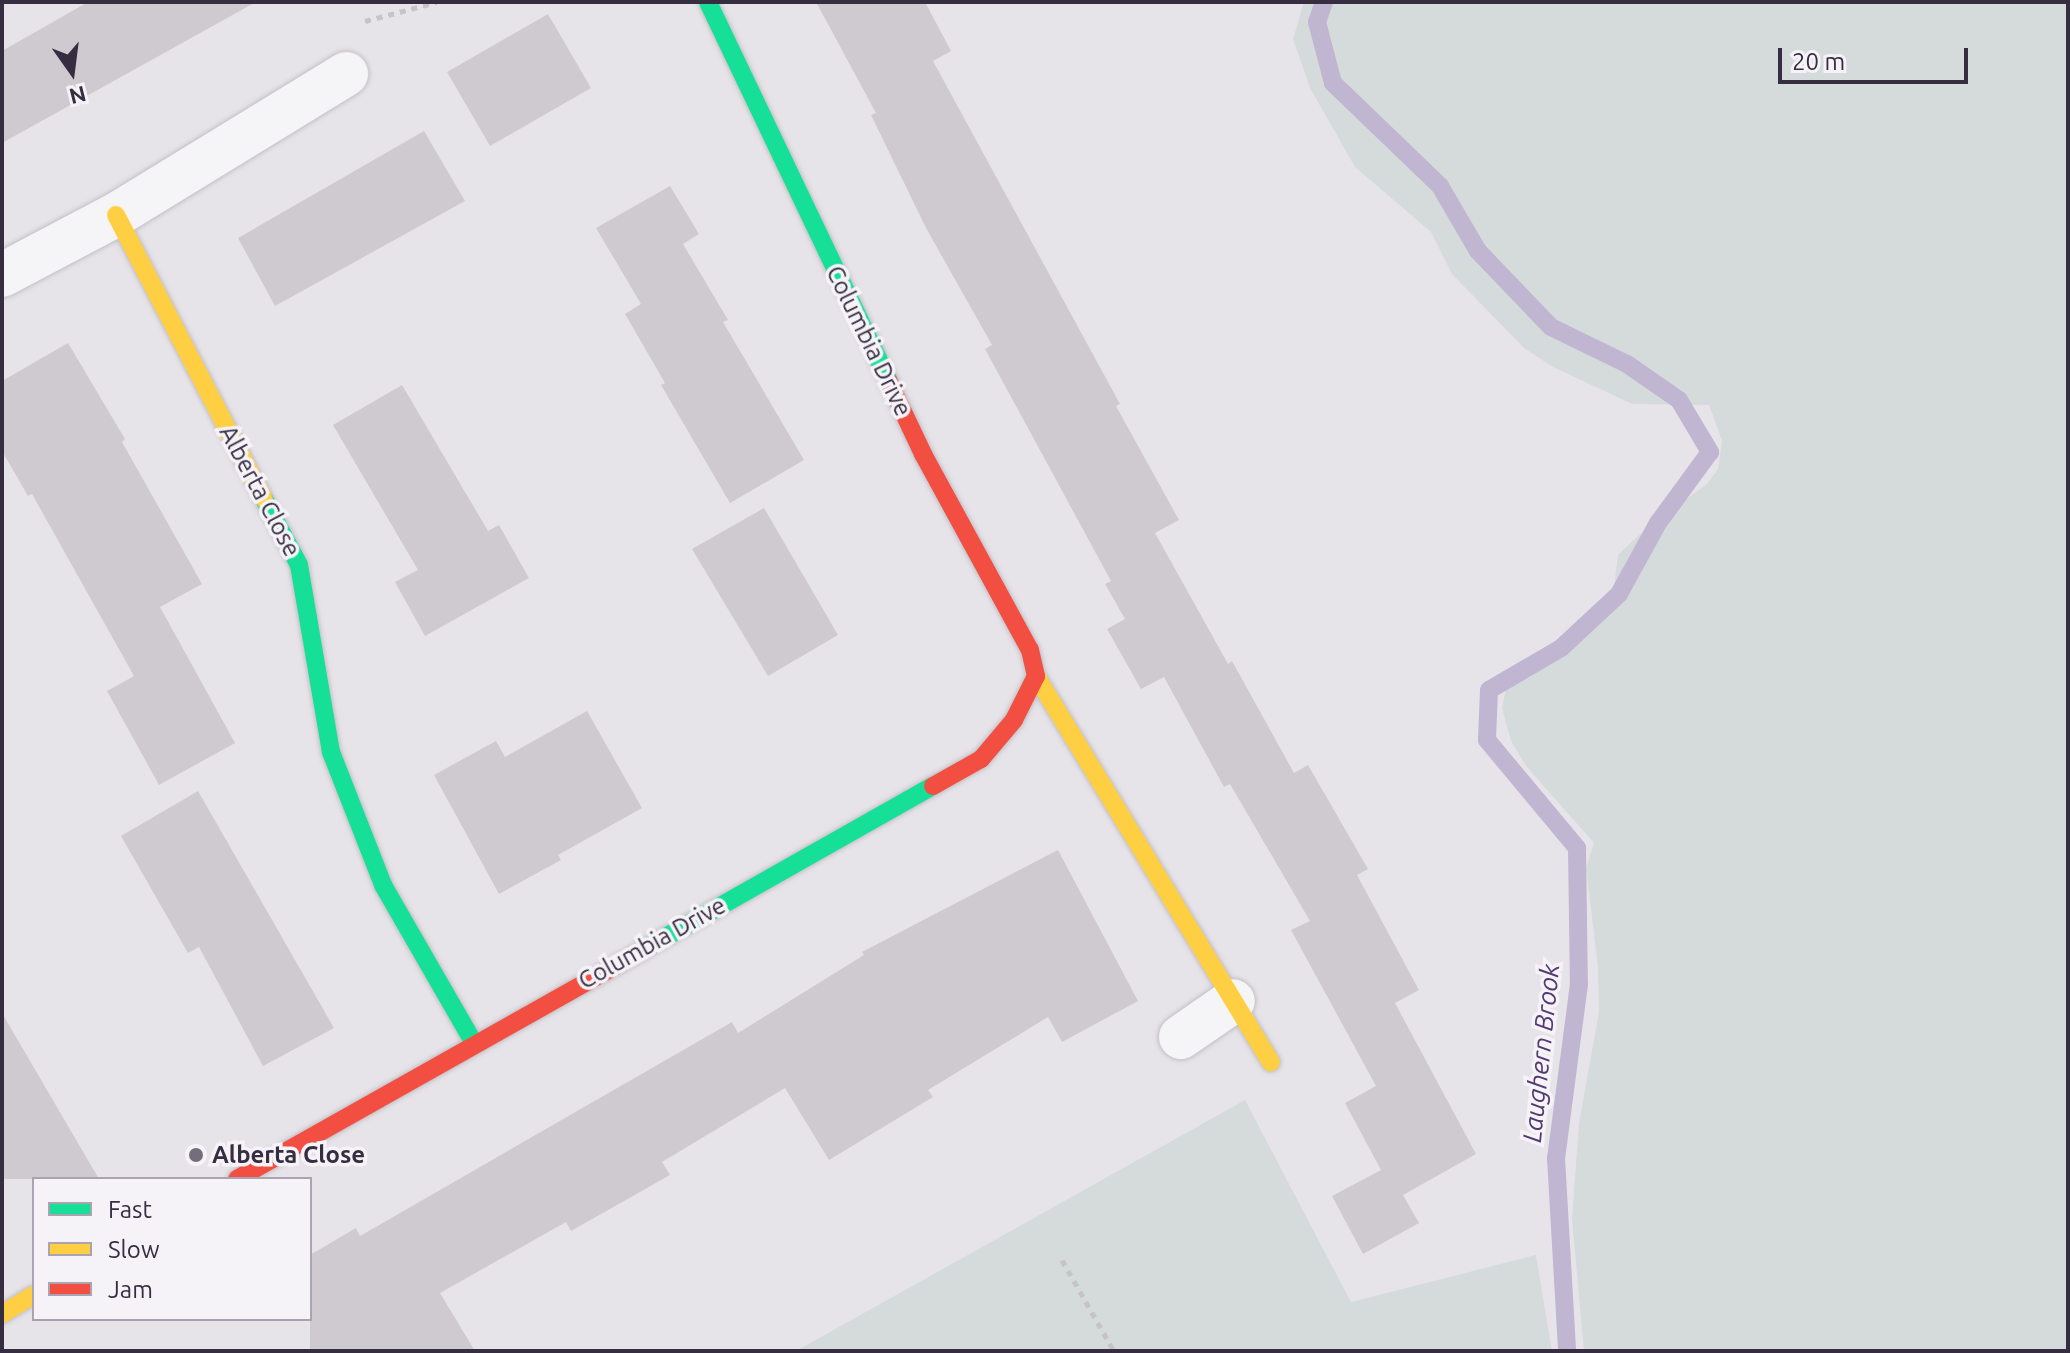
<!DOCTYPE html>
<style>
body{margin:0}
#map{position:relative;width:2070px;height:1353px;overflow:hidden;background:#e7e4e9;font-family:Ubuntu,sans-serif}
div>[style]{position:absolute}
.green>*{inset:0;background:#d4dbda}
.stream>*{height:18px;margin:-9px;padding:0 9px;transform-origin:9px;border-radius:9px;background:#c1b6d1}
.building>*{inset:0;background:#cecad0}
.path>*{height:5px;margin-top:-2.5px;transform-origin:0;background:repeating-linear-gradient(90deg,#c6c4c7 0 6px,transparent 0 12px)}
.roads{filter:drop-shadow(0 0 2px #c2c0c5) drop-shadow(0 0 2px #c2c0c5)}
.street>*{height:44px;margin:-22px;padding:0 22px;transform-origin:22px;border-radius:22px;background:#f5f4f6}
.fast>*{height:18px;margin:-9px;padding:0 9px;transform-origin:9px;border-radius:9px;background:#16e098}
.slow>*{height:18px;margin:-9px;padding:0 9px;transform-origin:9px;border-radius:9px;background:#ffcf43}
.jam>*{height:18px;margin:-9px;padding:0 9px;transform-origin:9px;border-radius:9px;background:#f24e42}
.dots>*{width:22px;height:22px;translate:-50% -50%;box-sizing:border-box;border:4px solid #f5f3f8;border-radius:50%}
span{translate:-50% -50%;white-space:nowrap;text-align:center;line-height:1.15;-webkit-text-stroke:7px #f5f3f8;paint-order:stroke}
.street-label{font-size:24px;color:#372d41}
.poi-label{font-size:24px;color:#372d41;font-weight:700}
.left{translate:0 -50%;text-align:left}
.water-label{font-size:26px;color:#533a71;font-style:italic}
.frame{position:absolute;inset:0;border:4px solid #372d41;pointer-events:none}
.legend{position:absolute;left:32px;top:1177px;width:280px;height:144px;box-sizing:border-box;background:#f5f3f8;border:2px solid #a9a4af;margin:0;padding:10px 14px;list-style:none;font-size:24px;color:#372d41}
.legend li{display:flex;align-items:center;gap:16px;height:40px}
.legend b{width:40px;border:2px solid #a9a4af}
.north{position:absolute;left:32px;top:32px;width:80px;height:80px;-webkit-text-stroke:6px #f5f3f8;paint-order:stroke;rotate:166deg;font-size:22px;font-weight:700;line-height:32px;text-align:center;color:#372d41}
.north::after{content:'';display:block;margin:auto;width:28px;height:36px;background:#372d41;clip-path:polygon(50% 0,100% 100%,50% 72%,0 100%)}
.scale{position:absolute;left:1778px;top:48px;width:190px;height:36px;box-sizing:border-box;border:4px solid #372d41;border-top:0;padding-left:10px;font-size:24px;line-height:28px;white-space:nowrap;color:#372d41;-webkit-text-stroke:6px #f5f3f8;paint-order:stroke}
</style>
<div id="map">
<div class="green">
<div style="clip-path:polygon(1304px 2px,2068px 2px,2068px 1351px,1584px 1351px,1572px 1219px,1579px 1123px,1599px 1012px,1598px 967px,1586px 868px,1594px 843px,1526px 766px,1511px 741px,1502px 708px,1509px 674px,1592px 631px,1611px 611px,1618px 555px,1651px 524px,1707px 484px,1718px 469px,1722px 441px,1709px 405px,1632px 404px,1553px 367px,1524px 348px,1452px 274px,1431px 232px,1355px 167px,1310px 88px,1293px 39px)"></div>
<div style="clip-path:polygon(1245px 1100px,1351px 1302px,1536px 1255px,1552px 1351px,796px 1351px)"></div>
</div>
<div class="stream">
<div style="left:1324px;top:2px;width:21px;rotate:109deg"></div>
<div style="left:1317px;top:22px;width:63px;rotate:75.3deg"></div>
<div style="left:1333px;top:83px;width:149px;rotate:43.9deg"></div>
<div style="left:1440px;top:186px;width:75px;rotate:59.7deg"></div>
<div style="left:1478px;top:251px;width:105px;rotate:46.2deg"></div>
<div style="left:1551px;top:327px;width:85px;rotate:26deg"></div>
<div style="left:1627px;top:364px;width:63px;rotate:34.7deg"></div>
<div style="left:1679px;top:400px;width:61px;rotate:59.2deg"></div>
<div style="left:1710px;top:452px;width:88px;rotate:126.2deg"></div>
<div style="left:1658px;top:523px;width:81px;rotate:118.8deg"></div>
<div style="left:1619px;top:594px;width:79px;rotate:137deg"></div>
<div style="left:1561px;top:648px;width:83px;rotate:149.7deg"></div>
<div style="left:1489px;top:690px;width:50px;rotate:92.3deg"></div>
<div style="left:1487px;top:740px;width:141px;rotate:50.2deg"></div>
<div style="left:1577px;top:848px;width:136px;rotate:89.2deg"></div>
<div style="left:1579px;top:984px;width:176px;rotate:97.5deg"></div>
<div style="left:1556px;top:1158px;width:193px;rotate:86.7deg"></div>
</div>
<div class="building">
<div style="clip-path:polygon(88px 2px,256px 2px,2px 143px,2px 51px)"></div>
<div style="clip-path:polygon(816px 2px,925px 2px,951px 51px,933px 61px,1120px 404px,1116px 406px,1179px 520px,1155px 533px,1228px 664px,1232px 661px,1294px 773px,1308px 765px,1368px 869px,1357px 875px,1419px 990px,1395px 1003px,1476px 1154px,1403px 1195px,1419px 1223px,1363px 1254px,1332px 1196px,1381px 1170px,1345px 1103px,1376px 1086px,1291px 930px,1310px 921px,1230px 784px,1224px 787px,1164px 677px,1141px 689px,1107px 629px,1125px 619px,1105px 584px,1111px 581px,985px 349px,992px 345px,926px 228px,871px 115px,876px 113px)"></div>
<div style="clip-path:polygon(548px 14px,591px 88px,490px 146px,447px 72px)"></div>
<div style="clip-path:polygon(424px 131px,465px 201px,275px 306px,238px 238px)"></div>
<div style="clip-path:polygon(670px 186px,699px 234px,683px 244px,728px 320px,723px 322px,804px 460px,730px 503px,661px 385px,665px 383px,625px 314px,641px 304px,596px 228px)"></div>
<div style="clip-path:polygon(68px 343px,125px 439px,122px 442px,202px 584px,160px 607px,235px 743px,159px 785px,107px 691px,134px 676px,32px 494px,28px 496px,2px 451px,2px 381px)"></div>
<div style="clip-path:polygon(402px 385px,488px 531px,499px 525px,529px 578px,425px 636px,395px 582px,418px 570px,333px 425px)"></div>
<div style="clip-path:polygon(764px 508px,838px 635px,768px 676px,692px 549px)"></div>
<div style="clip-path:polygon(587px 711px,642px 808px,558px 855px,561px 860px,499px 894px,434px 775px,496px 741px,505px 757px)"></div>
<div style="clip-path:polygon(198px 791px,334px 1028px,263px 1066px,199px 947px,188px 953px,121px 836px)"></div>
<div style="clip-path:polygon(1058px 850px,1138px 1001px,1062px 1042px,1048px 1017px,928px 1090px,933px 1097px,829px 1160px,785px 1088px,662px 1162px,670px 1175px,571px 1231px,566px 1222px,440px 1293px,475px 1351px,310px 1351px,310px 1255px,356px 1228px,360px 1236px,732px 1022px,738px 1033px,864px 955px,862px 952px)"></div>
<div style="clip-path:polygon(2px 1013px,99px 1179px,2px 1179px)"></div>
</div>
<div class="path">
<div style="left:365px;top:21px;width:74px;rotate:-14.8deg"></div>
<div style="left:1062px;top:1260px;width:105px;rotate:60.3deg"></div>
</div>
<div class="roads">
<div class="street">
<div style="left:2px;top:275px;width:129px;rotate:-27.8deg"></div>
<div style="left:116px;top:215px;width:270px;rotate:-31.5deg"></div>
<div style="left:1181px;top:1037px;width:63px;rotate:-34.7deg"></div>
</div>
<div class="fast">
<div style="left:708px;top:2px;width:421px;rotate:64.5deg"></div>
<div style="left:264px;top:499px;width:75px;rotate:62.1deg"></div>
<div style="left:299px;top:565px;width:190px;rotate:80.3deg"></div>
<div style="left:331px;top:752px;width:143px;rotate:68.6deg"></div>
<div style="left:383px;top:885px;width:182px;rotate:60.1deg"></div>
<div style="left:641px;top:951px;width:335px;rotate:-29.5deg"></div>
</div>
<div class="slow">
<div style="left:116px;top:215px;width:320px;rotate:62.5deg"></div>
<div style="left:1036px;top:676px;width:452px;rotate:58.7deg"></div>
<div style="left:2px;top:1314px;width:37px;rotate:-31deg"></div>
</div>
<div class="jam">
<div style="left:889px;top:382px;width:80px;rotate:64.7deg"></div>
<div style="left:923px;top:454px;width:223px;rotate:61.4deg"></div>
<div style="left:1030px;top:650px;width:27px;rotate:77deg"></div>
<div style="left:1036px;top:676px;width:49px;rotate:116.6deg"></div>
<div style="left:1014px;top:720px;width:51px;rotate:130.2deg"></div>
<div style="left:981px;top:759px;width:55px;rotate:150.6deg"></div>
<div style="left:237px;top:1179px;width:464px;rotate:-29.4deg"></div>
</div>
</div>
<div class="dots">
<div style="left:196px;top:1155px;background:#756d7c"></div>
</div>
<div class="street-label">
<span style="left:869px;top:341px;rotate:64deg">Columbia Drive</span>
<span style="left:260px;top:491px;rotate:62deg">Alberta Close</span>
<span style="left:652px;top:943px;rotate:-29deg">Columbia Drive</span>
</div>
<div class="poi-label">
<span class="left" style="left:212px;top:1155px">Alberta Close</span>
</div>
<div class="water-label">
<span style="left:1541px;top:1053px;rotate:-84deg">Laughern Brook</span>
</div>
<div class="frame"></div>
<ul class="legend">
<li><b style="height:10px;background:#16e098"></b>Fast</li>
<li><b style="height:10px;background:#ffcf43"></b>Slow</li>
<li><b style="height:10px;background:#f24e42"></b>Jam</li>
</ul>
<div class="north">N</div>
<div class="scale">20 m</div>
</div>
